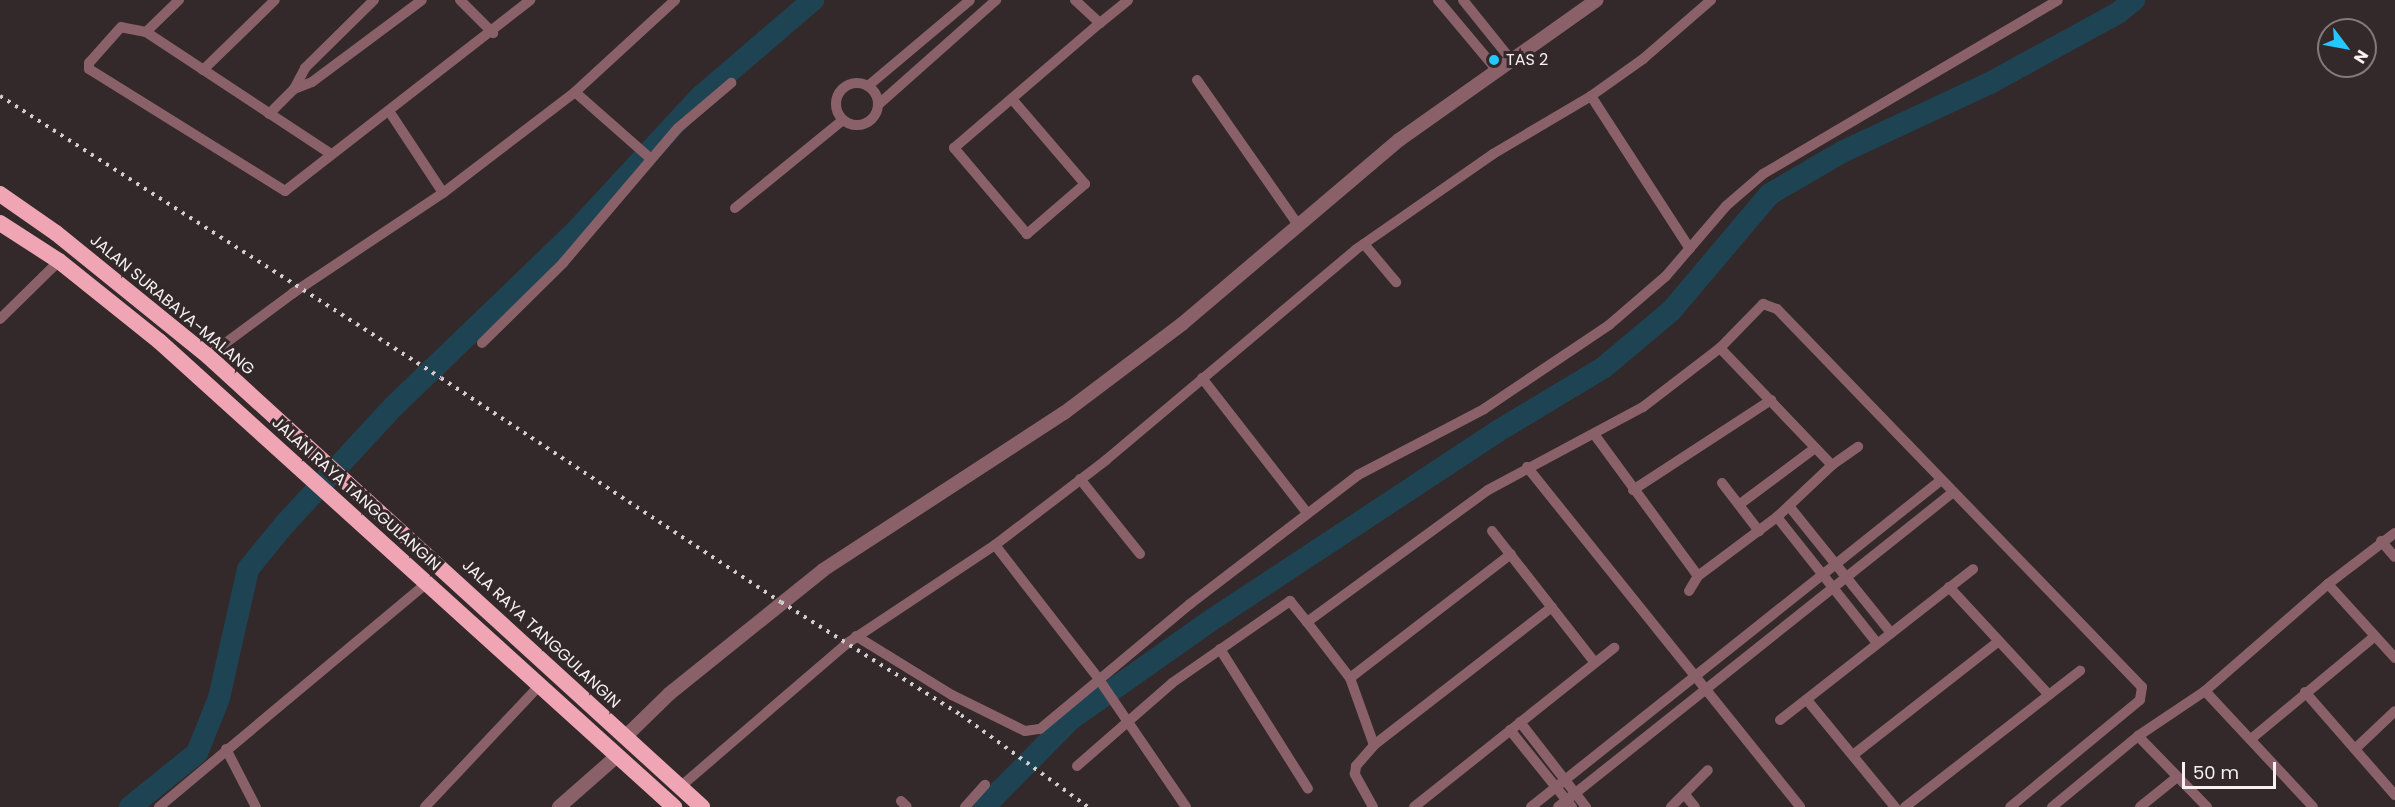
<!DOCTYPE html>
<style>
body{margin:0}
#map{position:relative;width:2395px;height:807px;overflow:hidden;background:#33292a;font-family:Poppins,sans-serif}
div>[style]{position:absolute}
.river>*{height:22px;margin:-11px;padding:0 11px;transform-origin:11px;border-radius:11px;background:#1e4453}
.minor>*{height:10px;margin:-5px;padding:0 5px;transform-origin:5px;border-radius:5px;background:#8b6169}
.minor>.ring{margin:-5px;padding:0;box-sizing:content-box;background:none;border:10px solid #8b6169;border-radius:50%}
.tertiary>*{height:14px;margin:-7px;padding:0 7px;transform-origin:7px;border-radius:7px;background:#8b6169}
.trunk>*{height:16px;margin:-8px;padding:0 8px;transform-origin:8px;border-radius:8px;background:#f0a5b4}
.rail>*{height:4px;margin-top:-2px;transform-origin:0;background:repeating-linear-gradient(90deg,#d3cccd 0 3px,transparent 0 9px)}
.dots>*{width:16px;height:16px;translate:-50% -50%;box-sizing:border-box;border:3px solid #33292a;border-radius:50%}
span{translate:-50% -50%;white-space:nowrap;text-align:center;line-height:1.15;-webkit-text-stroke:6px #33292a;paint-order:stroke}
.poi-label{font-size:16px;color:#f8f1f2}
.left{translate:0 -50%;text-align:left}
.street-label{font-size:16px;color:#f8f1f2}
.north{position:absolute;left:2317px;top:18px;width:60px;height:60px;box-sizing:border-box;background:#33292a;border:2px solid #82797a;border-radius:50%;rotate:122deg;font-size:16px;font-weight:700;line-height:24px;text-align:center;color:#f8f1f2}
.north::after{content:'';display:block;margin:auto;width:21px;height:27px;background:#23c9fe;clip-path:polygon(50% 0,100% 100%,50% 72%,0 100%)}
.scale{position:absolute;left:2182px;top:762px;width:94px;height:27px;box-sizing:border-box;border:3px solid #f8f1f2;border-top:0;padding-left:8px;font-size:18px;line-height:21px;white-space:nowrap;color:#f8f1f2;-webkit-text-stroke:4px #33292a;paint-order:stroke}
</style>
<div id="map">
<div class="river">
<div style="left:130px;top:807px;width:86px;rotate:-38.9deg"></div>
<div style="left:197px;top:753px;width:59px;rotate:-68.2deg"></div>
<div style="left:219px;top:698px;width:132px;rotate:-77.3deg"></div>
<div style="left:248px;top:569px;width:57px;rotate:-50.7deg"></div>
<div style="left:284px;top:525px;width:161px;rotate:-47.3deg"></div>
<div style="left:393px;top:407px;width:252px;rotate:-43.9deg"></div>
<div style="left:575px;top:232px;width:185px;rotate:-47.2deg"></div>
<div style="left:701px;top:96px;width:148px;rotate:-40.6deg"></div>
<div style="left:984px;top:807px;width:124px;rotate:-45.3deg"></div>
<div style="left:1071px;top:719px;width:174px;rotate:-35.2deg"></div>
<div style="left:1213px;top:619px;width:341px;rotate:-33.4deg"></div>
<div style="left:1498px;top:431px;width:122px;rotate:-31deg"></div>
<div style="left:1603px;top:368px;width:89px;rotate:-40deg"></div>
<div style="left:1671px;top:311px;width:153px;rotate:-49.8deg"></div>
<div style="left:1770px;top:194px;width:86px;rotate:-30.2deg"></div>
<div style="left:1844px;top:151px;width:161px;rotate:-25deg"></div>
<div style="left:1990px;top:83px;width:146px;rotate:-28.7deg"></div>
<div style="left:2118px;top:13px;width:21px;rotate:-39deg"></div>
</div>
<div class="minor">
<div style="left:460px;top:0;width:47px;rotate:45deg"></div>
<div style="left:1075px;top:0;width:34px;rotate:43deg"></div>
<div style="left:1100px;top:23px;width:36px;rotate:-39deg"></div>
<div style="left:1438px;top:0;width:90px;rotate:50deg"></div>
<div style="left:1463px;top:0;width:78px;rotate:51.2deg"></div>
<div style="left:146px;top:32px;width:46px;rotate:-44.1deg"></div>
<div style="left:203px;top:70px;width:100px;rotate:-44.2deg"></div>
<div style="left:1197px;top:80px;width:177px;rotate:55.1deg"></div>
<div class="ring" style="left:836px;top:83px;width:32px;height:32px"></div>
<div style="left:868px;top:86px;width:133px;rotate:-40.1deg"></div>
<div style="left:294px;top:89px;width:19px;rotate:-21deg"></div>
<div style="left:312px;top:82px;width:137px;rotate:-36.7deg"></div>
<div style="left:575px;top:92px;width:101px;rotate:41.4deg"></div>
<div style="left:1591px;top:96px;width:182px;rotate:57.1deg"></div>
<div style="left:1012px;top:99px;width:112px;rotate:49.3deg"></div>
<div style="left:1085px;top:184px;width:77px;rotate:139.2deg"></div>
<div style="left:1027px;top:234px;width:113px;rotate:-130.3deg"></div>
<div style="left:954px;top:148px;width:192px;rotate:-40.6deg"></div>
<div style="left:879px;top:104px;width:157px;rotate:-41.6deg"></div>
<div style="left:389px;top:111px;width:98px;rotate:56.6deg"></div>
<div style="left:269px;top:114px;width:35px;rotate:-45deg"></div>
<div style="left:294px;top:89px;width:24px;rotate:-62deg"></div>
<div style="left:305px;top:68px;width:97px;rotate:-44.6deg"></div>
<div style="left:331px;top:154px;width:222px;rotate:-146.6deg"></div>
<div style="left:146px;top:32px;width:25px;rotate:-169deg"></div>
<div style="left:121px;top:27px;width:48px;rotate:131.6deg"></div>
<div style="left:89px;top:63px;width:6px;rotate:90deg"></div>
<div style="left:89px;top:69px;width:231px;rotate:31.9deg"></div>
<div style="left:285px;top:191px;width:311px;rotate:-37.9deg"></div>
<div style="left:735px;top:208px;width:139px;rotate:-39.2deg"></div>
<div style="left:1364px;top:244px;width:50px;rotate:49.9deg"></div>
<div style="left:0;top:319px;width:83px;rotate:-44.5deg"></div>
<div style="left:482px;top:343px;width:114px;rotate:-44.6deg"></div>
<div style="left:563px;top:263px;width:177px;rotate:-49.6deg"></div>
<div style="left:678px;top:128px;width:70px;rotate:-40.3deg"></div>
<div style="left:1720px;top:348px;width:162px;rotate:46.3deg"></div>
<div style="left:208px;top:356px;width:106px;rotate:-36.5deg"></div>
<div style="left:293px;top:293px;width:180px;rotate:-33.7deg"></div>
<div style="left:443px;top:193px;width:166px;rotate:-37.4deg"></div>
<div style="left:575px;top:92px;width:136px;rotate:-42.6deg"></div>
<div style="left:1202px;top:378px;width:171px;rotate:52.1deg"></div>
<div style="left:1594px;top:434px;width:176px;rotate:53.8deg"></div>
<div style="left:1527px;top:467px;width:436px;rotate:51.2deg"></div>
<div style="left:1080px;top:479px;width:96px;rotate:51.3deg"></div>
<div style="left:1722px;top:483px;width:61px;rotate:52.4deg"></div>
<div style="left:1633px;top:490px;width:165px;rotate:-33.1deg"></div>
<div style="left:1740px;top:504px;width:94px;rotate:-36.7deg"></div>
<div style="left:1789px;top:506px;width:163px;rotate:51.2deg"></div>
<div style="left:1777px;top:517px;width:161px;rotate:51.6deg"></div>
<div style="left:1492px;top:531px;width:167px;rotate:52deg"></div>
<div style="left:2381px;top:541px;width:21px;rotate:49deg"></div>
<div style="left:995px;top:545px;width:168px;rotate:52.2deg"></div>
<div style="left:1098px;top:678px;width:156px;rotate:55.7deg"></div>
<div style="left:2328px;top:584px;width:100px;rotate:47.8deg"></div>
<div style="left:1949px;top:587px;width:147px;rotate:47.2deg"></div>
<div style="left:1689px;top:591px;width:17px;rotate:-59deg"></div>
<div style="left:1698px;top:576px;width:99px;rotate:-36.8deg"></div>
<div style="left:1777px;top:517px;width:76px;rotate:-43.4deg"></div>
<div style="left:1832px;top:465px;width:32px;rotate:-35deg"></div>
<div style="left:856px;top:636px;width:113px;rotate:31.6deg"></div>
<div style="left:952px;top:695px;width:81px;rotate:26.3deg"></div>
<div style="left:1025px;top:731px;width:15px;rotate:-8deg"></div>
<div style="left:1040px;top:729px;width:195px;rotate:-39.8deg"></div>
<div style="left:1190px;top:604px;width:212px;rotate:-37.5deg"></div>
<div style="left:1358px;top:475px;width:142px;rotate:-27.6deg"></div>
<div style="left:1484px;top:409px;width:151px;rotate:-33.9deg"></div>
<div style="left:1609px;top:325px;width:75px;rotate:-40.7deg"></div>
<div style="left:1666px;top:276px;width:92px;rotate:-49.4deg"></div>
<div style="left:1726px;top:206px;width:49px;rotate:-40.9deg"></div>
<div style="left:1763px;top:174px;width:342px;rotate:-30.5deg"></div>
<div style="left:1220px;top:649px;width:165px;rotate:57.8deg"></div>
<div style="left:1350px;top:678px;width:203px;rotate:-37.6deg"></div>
<div style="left:2205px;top:691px;width:158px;rotate:47deg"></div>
<div style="left:2305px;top:692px;width:137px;rotate:48.9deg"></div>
<div style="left:1807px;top:700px;width:139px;rotate:50.6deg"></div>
<div style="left:1780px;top:720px;width:245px;rotate:-38deg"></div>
<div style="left:1520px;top:722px;width:108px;rotate:52.2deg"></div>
<div style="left:1510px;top:730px;width:99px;rotate:51.2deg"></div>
<div style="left:2138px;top:736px;width:99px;rotate:45.8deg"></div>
<div style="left:2251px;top:739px;width:161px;rotate:-39.7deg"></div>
<div style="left:1374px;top:745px;width:225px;rotate:-37.8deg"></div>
<div style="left:226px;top:749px;width:65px;rotate:62.7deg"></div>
<div style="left:2355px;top:749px;width:55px;rotate:-43.5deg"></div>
<div style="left:1853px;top:755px;width:185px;rotate:-38deg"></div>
<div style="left:1077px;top:766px;width:126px;rotate:-41.1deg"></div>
<div style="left:1172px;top:683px;width:144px;rotate:-34.8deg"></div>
<div style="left:1290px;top:601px;width:27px;rotate:51deg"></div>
<div style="left:680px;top:787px;width:219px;rotate:-40.7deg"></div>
<div style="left:846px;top:644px;width:179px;rotate:-33.6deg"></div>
<div style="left:995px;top:545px;width:140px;rotate:-37.4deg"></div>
<div style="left:1106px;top:460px;width:326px;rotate:-40.1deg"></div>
<div style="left:1355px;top:250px;width:168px;rotate:-34.8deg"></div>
<div style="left:1493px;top:154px;width:114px;rotate:-30.6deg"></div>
<div style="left:1591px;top:96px;width:64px;rotate:-35.4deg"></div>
<div style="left:1643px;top:59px;width:90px;rotate:-40.9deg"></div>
<div style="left:1686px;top:796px;width:14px;rotate:51deg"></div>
<div style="left:901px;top:801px;width:8px;rotate:45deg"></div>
<div style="left:159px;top:807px;width:349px;rotate:-39.9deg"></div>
<div style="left:425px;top:807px;width:166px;rotate:-46.7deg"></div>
<div style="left:965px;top:807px;width:30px;rotate:-48deg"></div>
<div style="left:1373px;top:807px;width:38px;rotate:-119deg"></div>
<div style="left:1355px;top:774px;width:8px;rotate:-83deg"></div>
<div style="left:1356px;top:766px;width:28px;rotate:-49deg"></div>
<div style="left:1374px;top:745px;width:71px;rotate:-109.7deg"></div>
<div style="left:1350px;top:678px;width:71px;rotate:-127.5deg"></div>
<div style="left:1307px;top:622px;width:224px;rotate:-36.1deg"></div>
<div style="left:1488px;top:490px;width:176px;rotate:-28.2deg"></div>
<div style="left:1643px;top:407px;width:97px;rotate:-37.5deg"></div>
<div style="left:1720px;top:348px;width:62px;rotate:-45.7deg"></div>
<div style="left:1763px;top:304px;width:15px;rotate:20deg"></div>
<div style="left:1777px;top:309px;width:525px;rotate:46deg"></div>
<div style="left:2142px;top:687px;width:13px;rotate:99deg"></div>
<div style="left:2140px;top:700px;width:168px;rotate:140.5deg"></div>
<div style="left:1414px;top:807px;width:256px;rotate:-38.5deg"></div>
<div style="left:1531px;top:807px;width:523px;rotate:-38.56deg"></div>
<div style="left:1558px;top:807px;width:504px;rotate:-38.55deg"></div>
<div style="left:1671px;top:807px;width:52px;rotate:-45deg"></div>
<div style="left:1905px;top:807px;width:222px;rotate:-37.9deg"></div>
<div style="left:2052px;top:807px;width:112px;rotate:-39.5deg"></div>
<div style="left:2138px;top:736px;width:81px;rotate:-33.9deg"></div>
<div style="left:2205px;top:691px;width:163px;rotate:-41deg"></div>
<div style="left:2328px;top:584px;width:84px;rotate:-37.3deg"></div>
<div style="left:2140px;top:807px;width:48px;rotate:-39deg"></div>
</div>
<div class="tertiary">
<div style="left:625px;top:737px;width:62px;rotate:-44.3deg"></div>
<div style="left:669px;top:694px;width:198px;rotate:-38.8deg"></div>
<div style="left:823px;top:570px;width:288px;rotate:-33.1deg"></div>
<div style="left:1064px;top:413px;width:148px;rotate:-37deg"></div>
<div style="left:1182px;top:324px;width:285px;rotate:-40.3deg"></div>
<div style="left:1399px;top:140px;width:242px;rotate:-35.3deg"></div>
<div style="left:559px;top:807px;width:76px;rotate:-41.3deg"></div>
</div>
<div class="trunk">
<div style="left:0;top:194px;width:68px;rotate:34.9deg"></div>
<div style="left:56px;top:233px;width:196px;rotate:39deg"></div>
<div style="left:208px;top:356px;width:669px;rotate:42.39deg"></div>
<div style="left:0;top:223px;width:70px;rotate:32.8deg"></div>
<div style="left:59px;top:261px;width:128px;rotate:38.7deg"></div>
<div style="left:159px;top:341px;width:695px;rotate:42.14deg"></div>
</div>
<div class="rail">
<div style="left:0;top:96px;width:523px;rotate:32.6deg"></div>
<div style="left:441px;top:378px;width:407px;rotate:33.4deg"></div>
<div style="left:781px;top:602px;width:213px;rotate:32.1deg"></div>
<div style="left:961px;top:715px;width:157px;rotate:35.9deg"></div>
</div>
<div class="dots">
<div style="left:1494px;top:60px;background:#23c9fe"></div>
</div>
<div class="poi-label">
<span class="left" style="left:1506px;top:60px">TAS 2</span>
</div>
<div class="street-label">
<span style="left:172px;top:305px;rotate:40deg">JALAN SURABAYA-MALANG</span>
<span style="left:356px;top:494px;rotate:42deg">JALAN RAYA TANGGULANGIN</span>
<span style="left:541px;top:634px;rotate:43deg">JALA RAYA TANGGULANGIN</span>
</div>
<div class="north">N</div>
<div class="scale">50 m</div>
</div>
